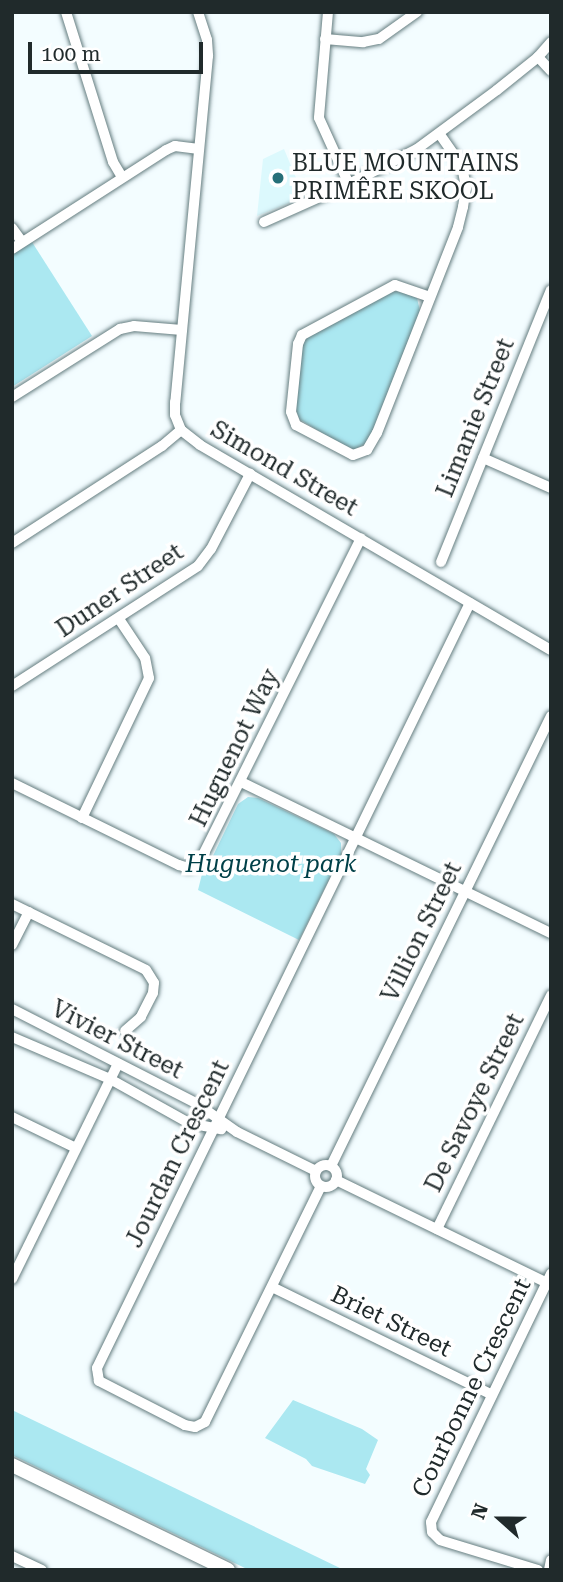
<!DOCTYPE html>
<meta charset="utf-8">
<style>
body{margin:0}
#map{position:relative;width:563px;height:1582px;overflow:hidden;background:#f3fdff;font-family:"Roboto Serif",serif}
div>[style]{position:absolute}
.built>*{inset:0;background:#dcf9fd}
.green>*{inset:0;background:#abe8f1}
.roads{filter:drop-shadow(0 0 2px #657d80) drop-shadow(0 0 2px #657d80)}
.minor>*{height:10px;margin:-5px;padding:0 5px;transform-origin:5px;border-radius:5px;background:#fff}
.minor>.ring{margin:-5px;padding:0;box-sizing:content-box;background:none;border:10px solid #fff;border-radius:50%}
.tertiary>*{height:14px;margin:-7px;padding:0 7px;transform-origin:7px;border-radius:7px;background:#fff}
.dots>*{width:19px;height:19px;translate:-50% -50%;box-sizing:border-box;border:4px solid #fff;border-radius:50%}
span{translate:-50% -50%;white-space:nowrap;text-align:center;line-height:1.15;-webkit-text-stroke:7px #fff;paint-order:stroke}
.poi-label{font-size:24px;color:#202a2b}
.left{translate:0 -50%;text-align:left}
.street-label{font-size:24px;color:#202a2b}
.park-label{font-size:24px;color:#004048;font-style:italic}
.frame{position:absolute;inset:0;border:14px solid #202a2b;pointer-events:none}
.north{position:absolute;left:465px;top:1484px;width:70px;height:70px;-webkit-text-stroke:5px #fff;paint-order:stroke;rotate:291deg;font-size:19px;font-weight:700;line-height:28px;text-align:center;color:#202a2b}
.north::after{content:'';display:block;margin:auto;width:24px;height:32px;background:#202a2b;clip-path:polygon(50% 0,100% 100%,50% 72%,0 100%)}
.scale{position:absolute;left:28px;top:42px;width:175px;height:32px;box-sizing:border-box;border:4px solid #202a2b;border-top:0;padding-left:9px;font-size:21px;line-height:24px;white-space:nowrap;color:#202a2b;-webkit-text-stroke:5px #fff;paint-order:stroke}
</style>
<div id="map">
<div class="built">
<div style="clip-path:polygon(284px 149px,304px 197px,257px 216px,263px 159px)"></div>
</div>
<div class="green">
<div style="clip-path:polygon(32px 242px,92px 336px,12px 387px,12px 255px)"></div>
<div style="clip-path:polygon(403px 291px,417px 298px,420px 311px,368px 442px,352px 451px,299px 419px,296px 409px,302px 348px,305px 339px,391px 292px)"></div>
<div style="clip-path:polygon(248px 797px,258px 798px,334px 834px,341px 843px,341px 855px,299px 940px,198px 890px,203px 870px,210px 862px,238px 804px)"></div>
<div style="clip-path:polygon(293px 1400px,362px 1429px,378px 1440px,366px 1469px,370px 1475px,365px 1484px,312px 1466px,306px 1459px,265px 1438px)"></div>
<div style="clip-path:polygon(12px 1410px,183px 1492px,344px 1570px,249px 1570px,12px 1455px)"></div>
</div>
<div class="roads">
<div class="minor">
<div style="left:66px;top:12px;width:157px;rotate:72.6deg"></div>
<div style="left:113px;top:162px;width:17px;rotate:59deg"></div>
<div style="left:198px;top:12px;width:29px;rotate:72deg"></div>
<div style="left:207px;top:40px;width:16px;rotate:86deg"></div>
<div style="left:208px;top:56px;width:348px;rotate:95.4deg"></div>
<div style="left:175px;top:402px;width:13px;rotate:90deg"></div>
<div style="left:175px;top:415px;width:16px;rotate:68deg"></div>
<div style="left:181px;top:430px;width:24px;rotate:38deg"></div>
<div style="left:200px;top:445px;width:406px;rotate:30.3deg"></div>
<div style="left:328px;top:12px;width:106px;rotate:94.9deg"></div>
<div style="left:319px;top:118px;width:72px;rotate:65.6deg"></div>
<div style="left:325px;top:39px;width:38px;rotate:5deg"></div>
<div style="left:363px;top:42px;width:16px;rotate:-11deg"></div>
<div style="left:379px;top:39px;width:47px;rotate:-35.4deg"></div>
<div style="left:538px;top:57px;width:19px;rotate:47deg"></div>
<div style="left:264px;top:222px;width:93px;rotate:-24.1deg"></div>
<div style="left:349px;top:184px;width:76px;rotate:-27.2deg"></div>
<div style="left:417px;top:149px;width:99px;rotate:-36.4deg"></div>
<div style="left:497px;top:90px;width:53px;rotate:-38.8deg"></div>
<div style="left:538px;top:57px;width:20px;rotate:-49deg"></div>
<div style="left:12px;top:228px;width:17px;rotate:54deg"></div>
<div style="left:12px;top:249px;width:183px;rotate:-32.7deg"></div>
<div style="left:166px;top:150px;width:10px;rotate:-24deg"></div>
<div style="left:175px;top:146px;width:24px;rotate:7deg"></div>
<div style="left:430px;top:297px;width:37px;rotate:-161deg"></div>
<div style="left:395px;top:285px;width:106px;rotate:151.7deg"></div>
<div style="left:302px;top:335px;width:10px;rotate:114deg"></div>
<div style="left:298px;top:344px;width:68px;rotate:95.9deg"></div>
<div style="left:291px;top:412px;width:14px;rotate:69deg"></div>
<div style="left:296px;top:425px;width:64px;rotate:27.8deg"></div>
<div style="left:353px;top:455px;width:15px;rotate:-20deg"></div>
<div style="left:367px;top:450px;width:20px;rotate:-60deg"></div>
<div style="left:377px;top:433px;width:221px;rotate:-68.5deg"></div>
<div style="left:458px;top:227px;width:21px;rotate:-76deg"></div>
<div style="left:463px;top:207px;width:19px;rotate:-81deg"></div>
<div style="left:466px;top:188px;width:22px;rotate:-100deg"></div>
<div style="left:462px;top:166px;width:39px;rotate:-125deg"></div>
<div style="left:12px;top:397px;width:128px;rotate:-32.2deg"></div>
<div style="left:120px;top:329px;width:14px;rotate:-12deg"></div>
<div style="left:134px;top:326px;width:48px;rotate:4.8deg"></div>
<div style="left:483px;top:458px;width:74px;rotate:23.8deg"></div>
<div style="left:12px;top:543px;width:179px;rotate:-32.9deg"></div>
<div style="left:162px;top:446px;width:25px;rotate:-40deg"></div>
<div style="left:441px;top:562px;width:293px;rotate:-68deg"></div>
<div style="left:12px;top:686px;width:221px;rotate:-32.8deg"></div>
<div style="left:198px;top:566px;width:21px;rotate:-53deg"></div>
<div style="left:211px;top:549px;width:85px;rotate:-62.5deg"></div>
<div style="left:241px;top:782px;width:345px;rotate:26deg"></div>
<div style="left:12px;top:783px;width:186px;rotate:26.2deg"></div>
<div style="left:179px;top:865px;width:10px;rotate:17deg"></div>
<div style="left:189px;top:868px;width:9px;rotate:-18deg"></div>
<div style="left:198px;top:865px;width:365px;rotate:-63.5deg"></div>
<div style="left:82px;top:818px;width:155px;rotate:-64.4deg"></div>
<div style="left:149px;top:678px;width:20px;rotate:-101deg"></div>
<div style="left:145px;top:658px;width:47px;rotate:-123.7deg"></div>
<div style="left:12px;top:904px;width:149px;rotate:26.2deg"></div>
<div style="left:146px;top:970px;width:15px;rotate:58deg"></div>
<div style="left:154px;top:983px;width:10px;rotate:96deg"></div>
<div style="left:153px;top:993px;width:27px;rotate:117deg"></div>
<div style="left:141px;top:1017px;width:21px;rotate:139deg"></div>
<div style="left:12px;top:945px;width:37px;rotate:-63deg"></div>
<div style="left:12px;top:1009px;width:207px;rotate:27.1deg"></div>
<div style="left:196px;top:1103px;width:50px;rotate:35.3deg"></div>
<div style="left:237px;top:1132px;width:88px;rotate:26.3deg"></div>
<div style="left:12px;top:1037px;width:107px;rotate:23.2deg"></div>
<div style="left:110px;top:1079px;width:90px;rotate:29.1deg"></div>
<div style="left:189px;top:1123px;width:33px;rotate:11deg"></div>
<div style="left:12px;top:1117px;width:71px;rotate:25.8deg"></div>
<div class="ring" style="left:315px;top:1165px;width:12px;height:12px"></div>
<div style="left:331px;top:1166px;width:501px;rotate:-63.95deg"></div>
<div style="left:336px;top:1180px;width:239px;rotate:26deg"></div>
<div style="left:321px;top:1186px;width:263px;rotate:116.2deg"></div>
<div style="left:205px;top:1422px;width:11px;rotate:153deg"></div>
<div style="left:195px;top:1427px;width:10px;rotate:-169deg"></div>
<div style="left:185px;top:1425px;width:97px;rotate:-152.9deg"></div>
<div style="left:99px;top:1381px;width:13px;rotate:-99deg"></div>
<div style="left:97px;top:1368px;width:851px;rotate:-64.01deg"></div>
<div style="left:437px;top:1229px;width:260px;rotate:-64deg"></div>
<div style="left:12px;top:1279px;width:240px;rotate:-63.8deg"></div>
<div style="left:272px;top:1287px;width:245px;rotate:26.1deg"></div>
<div style="left:12px;top:1556px;width:33px;rotate:25deg"></div>
<div style="left:538px;top:1570px;width:102px;rotate:-163deg"></div>
<div style="left:440px;top:1540px;width:11px;rotate:-135deg"></div>
<div style="left:432px;top:1532px;width:10px;rotate:-96deg"></div>
<div style="left:431px;top:1522px;width:276px;rotate:-64.2deg"></div>
<div style="left:549px;top:1570px;width:10px;rotate:-79deg"></div>
</div>
<div class="tertiary">
<div style="left:12px;top:1465px;width:240px;rotate:25.9deg"></div>
</div>
</div>
<div class="dots">
<div style="left:278px;top:178px;background:#266f78"></div>
</div>
<div class="poi-label">
<span class="left" style="left:292px;top:178px">BLUE MOUNTAINS<br>PRIMÊRE SKOOL</span>
</div>
<div class="street-label">
<span style="left:476px;top:418px;rotate:-68deg">Limanie Street</span>
<span style="left:284px;top:469px;rotate:30deg">Simond Street</span>
<span style="left:120px;top:591px;rotate:-34deg">Duner Street</span>
<span style="left:235px;top:748px;rotate:-64deg">Huguenot Way</span>
<span style="left:422px;top:932px;rotate:-64deg">Villion Street</span>
<span style="left:117px;top:1040px;rotate:27deg">Vivier Street</span>
<span style="left:475px;top:1103px;rotate:-64deg">De Savoye Street</span>
<span style="left:178px;top:1154px;rotate:-64deg">Jourdan Crescent</span>
<span style="left:391px;top:1322px;rotate:26deg">Briet Street</span>
<span style="left:472px;top:1388px;rotate:-64deg">Courbonne Crescent</span>
</div>
<div class="park-label">
<span style="left:271px;top:865px">Huguenot park</span>
</div>
<div class="frame"></div>
<div class="north">N</div>
<div class="scale">100 m</div>
</div>
